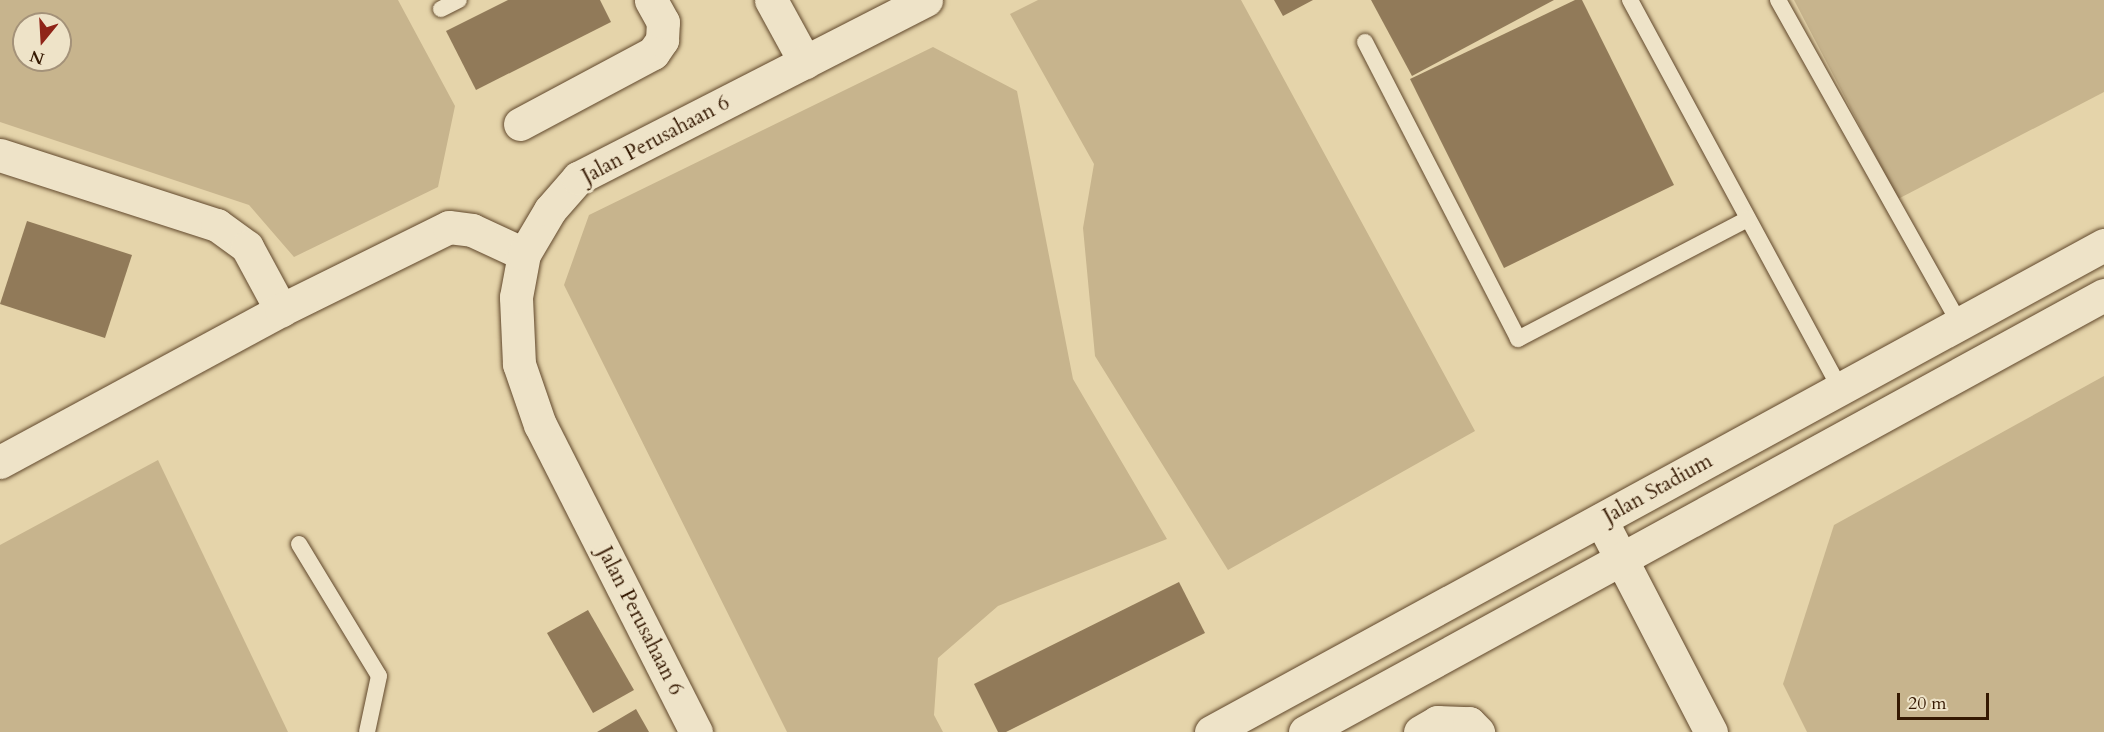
<!DOCTYPE html>
<style>
body{margin:0}
#map{position:relative;width:2104px;height:732px;overflow:hidden;background:#e5d4aa;font-family:Cardo,serif}
div>[style]{position:absolute}
.green>*{inset:0;background:#c7b48d}
.building>*{inset:0;background:#917a59}
.roads{filter:drop-shadow(0 0 2px #61482c) drop-shadow(0 0 2px #61482c)}
.lane>*{height:16px;margin:-8px;padding:0 8px;transform-origin:8px;border-radius:8px;background:#eee3c8}
.street>*{height:33px;margin:-16.5px;padding:0 16.5px;transform-origin:16.5px;border-radius:16.5px;background:#eee3c8}
.secondary>*{height:33px;margin:-16.5px;padding:0 16.5px;transform-origin:16.5px;border-radius:16.5px;background:#eee3c8}
span{translate:-50% -50%;white-space:nowrap;text-align:center;line-height:1.15;-webkit-text-stroke:6px #eee3c8;paint-order:stroke}
.street-label{font-size:21px;color:#351902}
.north{position:absolute;left:12px;top:12px;width:60px;height:60px;box-sizing:border-box;background:#eee3c8;border:2px solid #a49279;border-radius:50%;rotate:198deg;font-size:16px;font-weight:700;line-height:24px;text-align:center;color:#351902}
.north::after{content:'';display:block;margin:auto;width:21px;height:27px;background:#8f2418;clip-path:polygon(50% 0,100% 100%,50% 72%,0 100%)}
.scale{position:absolute;left:1897px;top:693px;width:92px;height:27px;box-sizing:border-box;border:3px solid #351902;border-top:0;padding-left:8px;font-size:18px;line-height:21px;white-space:nowrap;color:#351902;-webkit-text-stroke:4px #eee3c8;paint-order:stroke}
</style>
<div id="map">
<div class="green">
<div style="clip-path:polygon(evenodd,0 0,398px 0,455px 106px,438px 187px,294px 257px,249px 205px,0 122px,0 0,24px 24px,60px 24px,60px 60px,24px 60px,24px 24px)"></div>
<div style="clip-path:polygon(1038px 0,1241px 0,1475px 431px,1228px 570px,1095px 356px,1083px 228px,1094px 164px,1010px 14px)"></div>
<div style="clip-path:polygon(1794px 0,2104px 0,2104px 92px,1898px 199px)"></div>
<div style="clip-path:polygon(933px 47px,1017px 91px,1073px 379px,1167px 539px,998px 606px,938px 658px,934px 715px,943px 732px,787px 732px,564px 285px,589px 215px)"></div>
<div style="clip-path:polygon(2104px 376px,2104px 732px,1807px 732px,1783px 684px,1834px 525px)"></div>
<div style="clip-path:polygon(158px 460px,288px 732px,0 732px,0 545px)"></div>
</div>
<div class="building">
<div style="clip-path:polygon(508px 0,600px 0,611px 22px,476px 90px,446px 31px)"></div>
<div style="clip-path:polygon(1274px 0,1313px 0,1283px 16px)"></div>
<div style="clip-path:polygon(1371px 0,1554px 0,1412px 76px)"></div>
<div style="clip-path:polygon(1575px 0,1582px 0,1674px 185px,1504px 268px,1410px 79px)"></div>
<div style="clip-path:polygon(27px 221px,132px 255px,105px 338px,0 304px)"></div>
<div style="clip-path:polygon(1179px 582px,1205px 633px,1006px 732px,998px 732px,974px 684px)"></div>
<div style="clip-path:polygon(588px 610px,634px 690px,593px 713px,547px 633px)"></div>
<div style="clip-path:polygon(636px 709px,649px 732px,597px 732px)"></div>
</div>
<div class="roads">
<div class="lane">
<div style="left:1630px;top:0;width:442px;rotate:61.6deg"></div>
<div style="left:1778px;top:0;width:372px;rotate:60.7deg"></div>
<div style="left:441px;top:9px;width:20px;rotate:-27deg"></div>
<div style="left:1365px;top:42px;width:334px;rotate:62.7deg"></div>
<div style="left:1518px;top:339px;width:259px;rotate:-27.6deg"></div>
<div style="left:299px;top:544px;width:154px;rotate:58.8deg"></div>
<div style="left:379px;top:676px;width:57px;rotate:102.1deg"></div>
</div>
<div class="street">
<div style="left:771px;top:0;width:71px;rotate:61.3deg"></div>
<div style="left:520px;top:124px;width:151px;rotate:-28.1deg"></div>
<div style="left:653px;top:53px;width:16px;rotate:-55deg"></div>
<div style="left:662px;top:40px;width:18px;rotate:-87deg"></div>
<div style="left:663px;top:22px;width:25px;rotate:-119deg"></div>
<div style="left:0;top:155px;width:228px;rotate:17.9deg"></div>
<div style="left:217px;top:225px;width:37px;rotate:36deg"></div>
<div style="left:247px;top:247px;width:72px;rotate:61.6deg"></div>
<div style="left:0;top:462px;width:319px;rotate:-28.4deg"></div>
<div style="left:281px;top:310px;width:187px;rotate:-26.3deg"></div>
<div style="left:449px;top:227px;width:23px;rotate:7deg"></div>
<div style="left:472px;top:230px;width:57px;rotate:24.8deg"></div>
<div style="left:696px;top:732px;width:344px;rotate:-116.9deg"></div>
<div style="left:540px;top:425px;width:65px;rotate:-109deg"></div>
<div style="left:519px;top:364px;width:67px;rotate:-92.6deg"></div>
<div style="left:516px;top:297px;width:44px;rotate:-79.5deg"></div>
<div style="left:524px;top:254px;width:51px;rotate:-59.4deg"></div>
<div style="left:550px;top:210px;width:43px;rotate:-48.8deg"></div>
<div style="left:578px;top:178px;width:391px;rotate:-27.1deg"></div>
<div style="left:1420px;top:732px;width:20px;rotate:-30deg"></div>
<div style="left:1437px;top:722px;width:32px;rotate:2deg"></div>
<div style="left:1469px;top:723px;width:13px;rotate:45deg"></div>
</div>
<div class="secondary">
<div style="left:1601px;top:520px;width:239px;rotate:62.6deg"></div>
<div style="left:1211px;top:732px;width:1017px;rotate:-28.61deg"></div>
<div style="left:1305px;top:732px;width:911px;rotate:-28.68deg"></div>
</div>
</div>
<div class="street-label">
<span style="left:656px;top:140px;rotate:-28deg">Jalan Perusahaan 6</span>
<span style="left:1658px;top:489px;rotate:-29deg">Jalan Stadium</span>
<span style="left:640px;top:621px;rotate:63deg">Jalan Perusahaan 6</span>
</div>
<div class="north">N</div>
<div class="scale">20 m</div>
</div>
